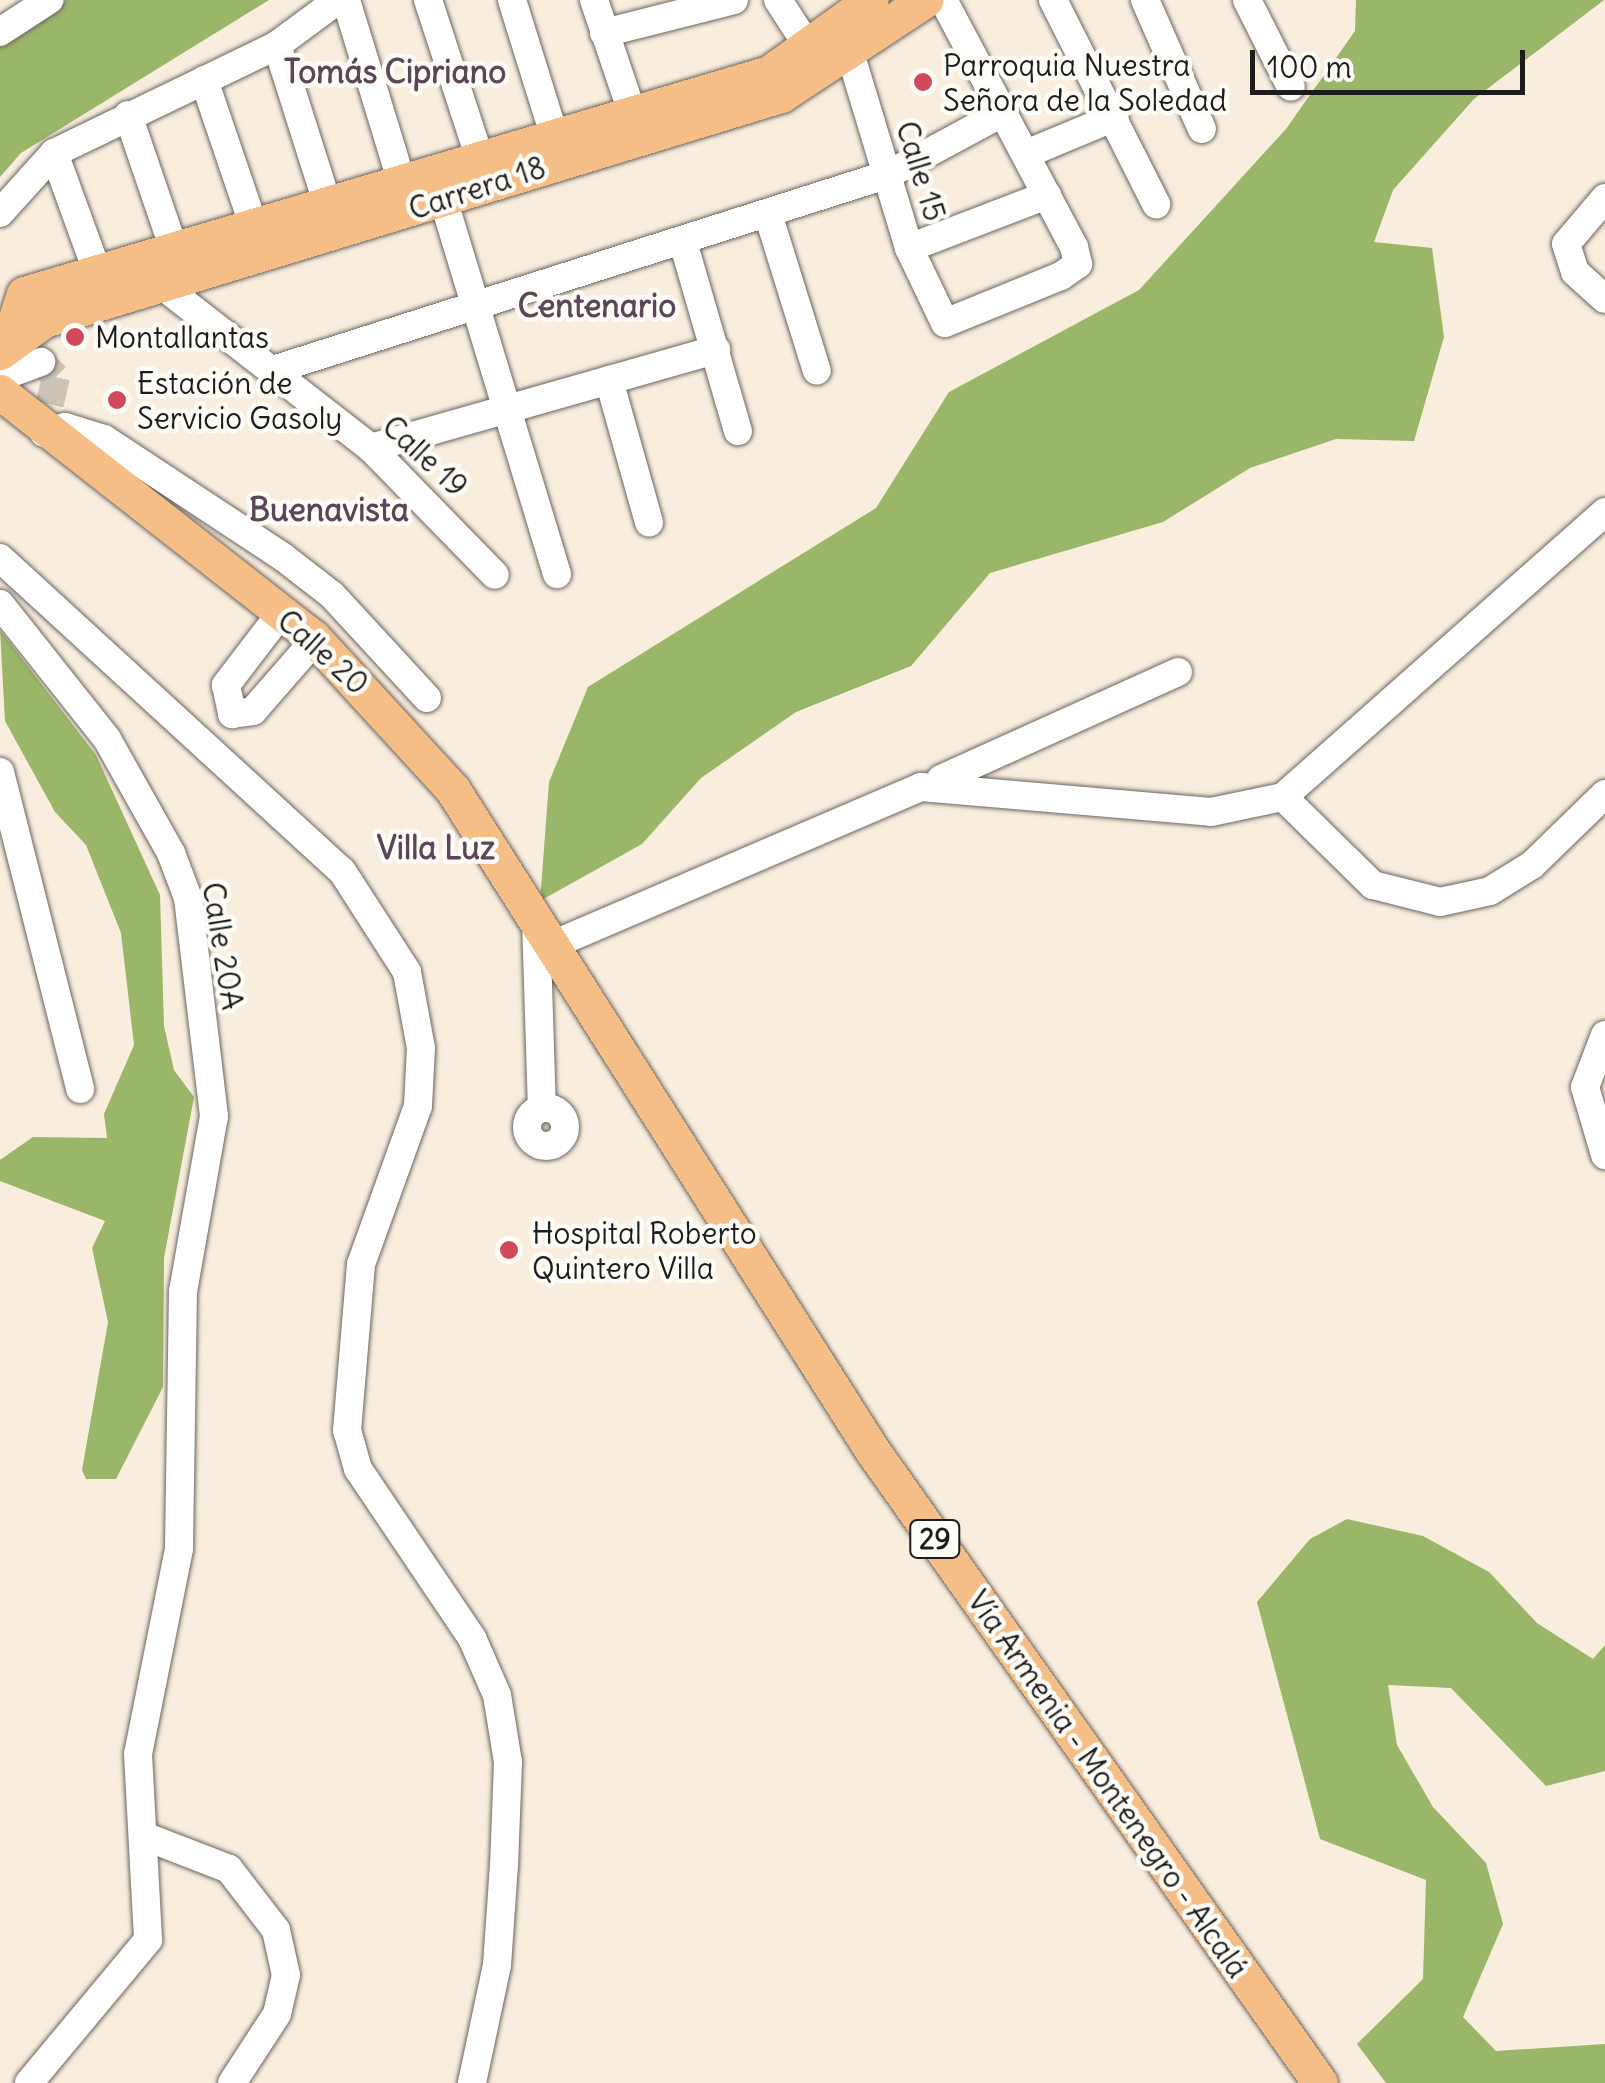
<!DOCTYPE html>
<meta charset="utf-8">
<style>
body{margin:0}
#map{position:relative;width:1605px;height:2083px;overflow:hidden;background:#f9eddd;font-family:Delius,sans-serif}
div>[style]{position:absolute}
.forest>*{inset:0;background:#9ab668}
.minor-tunnel>*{height:28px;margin-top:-14px;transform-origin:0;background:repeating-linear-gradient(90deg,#cdc3b6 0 28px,transparent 0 42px)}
.roads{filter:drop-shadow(0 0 2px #696560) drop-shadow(0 0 2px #696560)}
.minor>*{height:28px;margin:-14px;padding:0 14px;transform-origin:14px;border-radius:14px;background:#fff}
.minor>.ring{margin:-14px;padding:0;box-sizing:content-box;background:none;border:28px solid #fff;border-radius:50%}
.major>*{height:35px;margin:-17.5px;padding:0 17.5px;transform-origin:17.5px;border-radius:17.5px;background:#f5be86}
.dots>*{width:28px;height:28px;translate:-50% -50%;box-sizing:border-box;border:5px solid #fdfcf7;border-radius:50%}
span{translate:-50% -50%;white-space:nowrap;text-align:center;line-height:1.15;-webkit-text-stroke:9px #fdfcf7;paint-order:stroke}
.shield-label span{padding:2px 8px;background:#fdfcf7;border:2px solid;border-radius:8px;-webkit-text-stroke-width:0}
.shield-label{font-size:28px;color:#1c1c1c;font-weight:700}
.poi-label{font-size:30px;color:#1c1c1c}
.left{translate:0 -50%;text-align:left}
.street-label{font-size:30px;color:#1c1c1c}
.neighbourhood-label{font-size:32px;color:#5b4657;font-weight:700}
.scale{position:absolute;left:1250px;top:50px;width:275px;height:45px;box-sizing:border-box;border:5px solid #1c1c1c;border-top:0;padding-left:12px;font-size:30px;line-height:35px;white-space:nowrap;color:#1c1c1c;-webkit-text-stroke:8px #fdfcf7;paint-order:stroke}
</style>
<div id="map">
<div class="forest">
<div style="clip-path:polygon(66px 0,269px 0,21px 153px,0 177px,0 42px)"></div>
<div style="clip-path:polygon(1356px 0,1604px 0,1474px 99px,1393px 190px,1374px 242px,1432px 248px,1444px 337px,1414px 441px,1336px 439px,1250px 468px,1163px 522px,990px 573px,911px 666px,796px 712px,701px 778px,642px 844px,540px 901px,549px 782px,588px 687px,876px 508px,949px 392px,1139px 290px,1286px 129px,1355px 31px)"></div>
<div style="clip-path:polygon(0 630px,96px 755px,160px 895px,164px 1026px,174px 1070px,194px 1097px,164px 1258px,163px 1387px,116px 1479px,86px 1479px,82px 1470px,108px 1322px,92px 1248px,105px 1221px,0 1181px,0 1160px,33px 1137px,107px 1138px,104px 1114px,134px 1045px,121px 933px,86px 845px,55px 812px,5px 721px)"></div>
<div style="clip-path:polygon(1347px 1519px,1423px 1536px,1489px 1572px,1537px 1623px,1593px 1659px,1605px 1645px,1605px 1771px,1546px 1786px,1451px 1688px,1388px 1685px,1397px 1745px,1433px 1807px,1486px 1863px,1503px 1924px,1463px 2017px,1496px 2051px,1605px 2044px,1605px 2083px,1386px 2083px,1357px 2044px,1423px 1979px,1426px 1880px,1320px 1839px,1257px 1602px,1310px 1539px)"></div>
</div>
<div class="minor-tunnel">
<div style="left:41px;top:362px;width:21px;rotate:45deg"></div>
<div style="left:56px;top:377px;width:57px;rotate:103.1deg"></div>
</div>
<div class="roads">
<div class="minor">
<div style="left:346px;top:0;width:191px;rotate:73deg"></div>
<div style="left:428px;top:0;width:167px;rotate:71.9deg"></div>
<div style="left:512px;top:0;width:141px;rotate:72.7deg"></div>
<div style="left:594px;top:0;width:118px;rotate:71.3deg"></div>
<div style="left:778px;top:0;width:57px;rotate:57.1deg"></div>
<div style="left:1053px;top:0;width:229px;rotate:63.2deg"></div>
<div style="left:1145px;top:0;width:141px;rotate:66.2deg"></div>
<div style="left:1247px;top:0;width:97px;rotate:63.2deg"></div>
<div style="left:0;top:32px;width:59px;rotate:-33.1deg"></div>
<div style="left:604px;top:33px;width:134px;rotate:-14.2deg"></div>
<div style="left:277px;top:45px;width:169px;rotate:72.4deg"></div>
<div style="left:851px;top:56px;width:201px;rotate:73.2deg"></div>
<div style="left:909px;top:248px;width:83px;rotate:64.4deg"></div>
<div style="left:945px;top:323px;width:125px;rotate:-22.1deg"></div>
<div style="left:1061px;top:276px;width:21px;rotate:-35deg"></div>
<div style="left:1078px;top:264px;width:17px;rotate:-103deg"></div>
<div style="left:1074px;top:247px;width:280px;rotate:-117.9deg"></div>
<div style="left:204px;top:80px;width:155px;rotate:71.2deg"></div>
<div style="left:128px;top:115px;width:142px;rotate:71.1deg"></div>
<div style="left:54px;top:153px;width:126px;rotate:70deg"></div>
<div style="left:1026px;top:154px;width:96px;rotate:-22.6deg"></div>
<div style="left:437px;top:179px;width:413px;rotate:73.1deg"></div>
<div style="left:1605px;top:198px;width:60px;rotate:130.3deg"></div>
<div style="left:1566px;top:244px;width:29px;rotate:72deg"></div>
<div style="left:1575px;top:272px;width:40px;rotate:42deg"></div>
<div style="left:0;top:213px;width:81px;rotate:-48deg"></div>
<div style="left:54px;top:153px;width:248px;rotate:-25.8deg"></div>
<div style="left:277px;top:45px;width:76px;rotate:-36.4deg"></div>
<div style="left:768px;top:214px;width:164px;rotate:72.7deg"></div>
<div style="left:683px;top:242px;width:197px;rotate:73.8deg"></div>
<div style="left:909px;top:248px;width:148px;rotate:-21deg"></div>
<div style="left:159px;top:283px;width:269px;rotate:37.9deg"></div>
<div style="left:371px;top:448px;width:177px;rotate:45.7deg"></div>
<div style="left:273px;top:370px;width:646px;rotate:-17.65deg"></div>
<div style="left:889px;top:174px;width:131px;rotate:-28.3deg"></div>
<div style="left:0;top:377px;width:44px;rotate:-20.1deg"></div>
<div style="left:609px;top:380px;width:148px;rotate:74.3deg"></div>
<div style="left:44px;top:433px;width:22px;rotate:-16deg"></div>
<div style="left:65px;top:427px;width:41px;rotate:17.1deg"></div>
<div style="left:104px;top:439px;width:214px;rotate:33.4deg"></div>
<div style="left:283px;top:557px;width:62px;rotate:37.8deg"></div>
<div style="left:332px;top:595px;width:140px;rotate:47.3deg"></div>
<div style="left:371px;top:448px;width:359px;rotate:-15.9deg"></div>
<div style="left:0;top:558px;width:464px;rotate:42.5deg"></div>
<div style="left:342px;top:871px;width:120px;rotate:57.2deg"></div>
<div style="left:407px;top:972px;width:77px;rotate:79.6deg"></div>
<div style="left:421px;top:1048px;width:58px;rotate:93deg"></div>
<div style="left:418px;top:1106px;width:168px;rotate:109.8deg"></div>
<div style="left:361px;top:1264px;width:167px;rotate:94.8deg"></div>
<div style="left:347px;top:1430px;width:41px;rotate:74.2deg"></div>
<div style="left:358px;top:1469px;width:204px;rotate:56deg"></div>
<div style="left:472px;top:1638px;width:62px;rotate:66.3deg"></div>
<div style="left:497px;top:1695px;width:68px;rotate:80.7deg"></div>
<div style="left:508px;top:1762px;width:103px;rotate:92.2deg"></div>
<div style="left:504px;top:1865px;width:100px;rotate:94deg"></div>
<div style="left:497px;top:1965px;width:121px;rotate:102deg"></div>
<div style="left:0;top:604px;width:172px;rotate:51.6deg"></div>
<div style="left:107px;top:739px;width:131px;rotate:60.7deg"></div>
<div style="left:171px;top:853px;width:48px;rotate:69.3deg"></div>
<div style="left:188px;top:898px;width:220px;rotate:83.2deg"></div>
<div style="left:214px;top:1116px;width:178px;rotate:100deg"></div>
<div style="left:183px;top:1291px;width:258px;rotate:90.9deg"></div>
<div style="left:179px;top:1549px;width:209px;rotate:101.3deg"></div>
<div style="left:138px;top:1754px;width:186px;rotate:86.9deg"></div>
<div style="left:148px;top:1940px;width:186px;rotate:129.8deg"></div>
<div style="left:281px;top:613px;width:91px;rotate:127.4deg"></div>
<div style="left:226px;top:685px;width:30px;rotate:78deg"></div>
<div style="left:232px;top:714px;width:21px;rotate:-8deg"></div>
<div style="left:253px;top:711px;width:94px;rotate:-48.9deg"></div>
<div style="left:0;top:772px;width:327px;rotate:75.8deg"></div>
<div style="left:941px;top:779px;width:260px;rotate:-24.3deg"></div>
<div style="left:1283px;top:797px;width:126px;rotate:44.4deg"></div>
<div style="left:1373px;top:885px;width:69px;rotate:14.2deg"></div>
<div style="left:1440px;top:902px;width:51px;rotate:-12.4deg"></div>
<div style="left:1490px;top:891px;width:49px;rotate:-31.8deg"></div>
<div style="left:1532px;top:865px;width:102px;rotate:-44.2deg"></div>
<div style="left:536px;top:920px;width:188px;rotate:88.2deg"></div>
<div style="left:552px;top:945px;width:401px;rotate:-23.2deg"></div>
<div style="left:921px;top:787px;width:291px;rotate:4.9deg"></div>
<div style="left:1211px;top:812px;width:74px;rotate:-11.8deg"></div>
<div style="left:1283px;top:797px;width:430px;rotate:-41.5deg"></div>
<div style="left:1605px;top:1035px;width:56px;rotate:111deg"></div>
<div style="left:1585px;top:1087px;width:71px;rotate:73.6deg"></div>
<div class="ring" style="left:527px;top:1108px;width:10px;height:10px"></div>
<div style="left:144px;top:1836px;width:91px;rotate:21.2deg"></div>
<div style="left:229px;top:1869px;width:77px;rotate:52.4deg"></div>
<div style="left:276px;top:1930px;width:46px;rotate:77.5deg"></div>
<div style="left:286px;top:1975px;width:40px;rotate:103deg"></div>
<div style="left:277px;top:2014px;width:82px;rotate:123.1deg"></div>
</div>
<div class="major">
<div style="left:9px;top:339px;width:47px;rotate:-71.6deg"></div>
<div style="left:24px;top:294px;width:777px;rotate:-16.52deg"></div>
<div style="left:769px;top:73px;width:125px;rotate:-35.6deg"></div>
<div style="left:0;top:352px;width:54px;rotate:-36deg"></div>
<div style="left:44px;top:320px;width:771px;rotate:-16.98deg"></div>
<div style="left:781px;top:95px;width:173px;rotate:-33.4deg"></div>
<div style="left:0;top:392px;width:397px;rotate:38.1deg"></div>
<div style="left:313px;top:637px;width:207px;rotate:47.5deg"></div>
<div style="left:453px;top:790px;width:782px;rotate:57.59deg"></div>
<div style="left:872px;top:1450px;width:775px;rotate:54.71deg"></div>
</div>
</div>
<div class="dots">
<div style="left:923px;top:82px;background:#d1495b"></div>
<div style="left:75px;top:337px;background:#d1495b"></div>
<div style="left:117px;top:400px;background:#d1495b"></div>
<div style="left:509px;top:1250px;background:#d1495b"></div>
</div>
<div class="shield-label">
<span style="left:935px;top:1539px">29</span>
</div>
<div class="poi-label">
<span class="left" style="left:943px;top:82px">Parroquia Nuestra<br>Señora de la Soledad</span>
<span class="left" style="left:95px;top:337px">Montallantas</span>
<span class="left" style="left:137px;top:400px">Estación de<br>Servicio Gasoly</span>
<span class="left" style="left:532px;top:1250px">Hospital Roberto<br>Quintero Villa</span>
</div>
<div class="street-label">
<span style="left:921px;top:171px;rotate:73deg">Calle 15</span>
<span style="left:477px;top:188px;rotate:-18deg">Carrera 18</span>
<span style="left:425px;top:456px;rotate:43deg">Calle 19</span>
<span style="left:323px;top:652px;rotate:42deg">Calle 20</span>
<span style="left:223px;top:946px;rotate:81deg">Calle 20A</span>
<span style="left:1108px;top:1784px;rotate:55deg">Vía Armenia - Montenegro - Alcalá</span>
</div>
<div class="neighbourhood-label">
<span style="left:395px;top:72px">Tomás Cipriano</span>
<span style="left:597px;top:306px">Centenario</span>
<span style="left:329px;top:510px">Buenavista</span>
<span style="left:436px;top:848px">Villa Luz</span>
</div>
<div class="scale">100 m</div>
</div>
